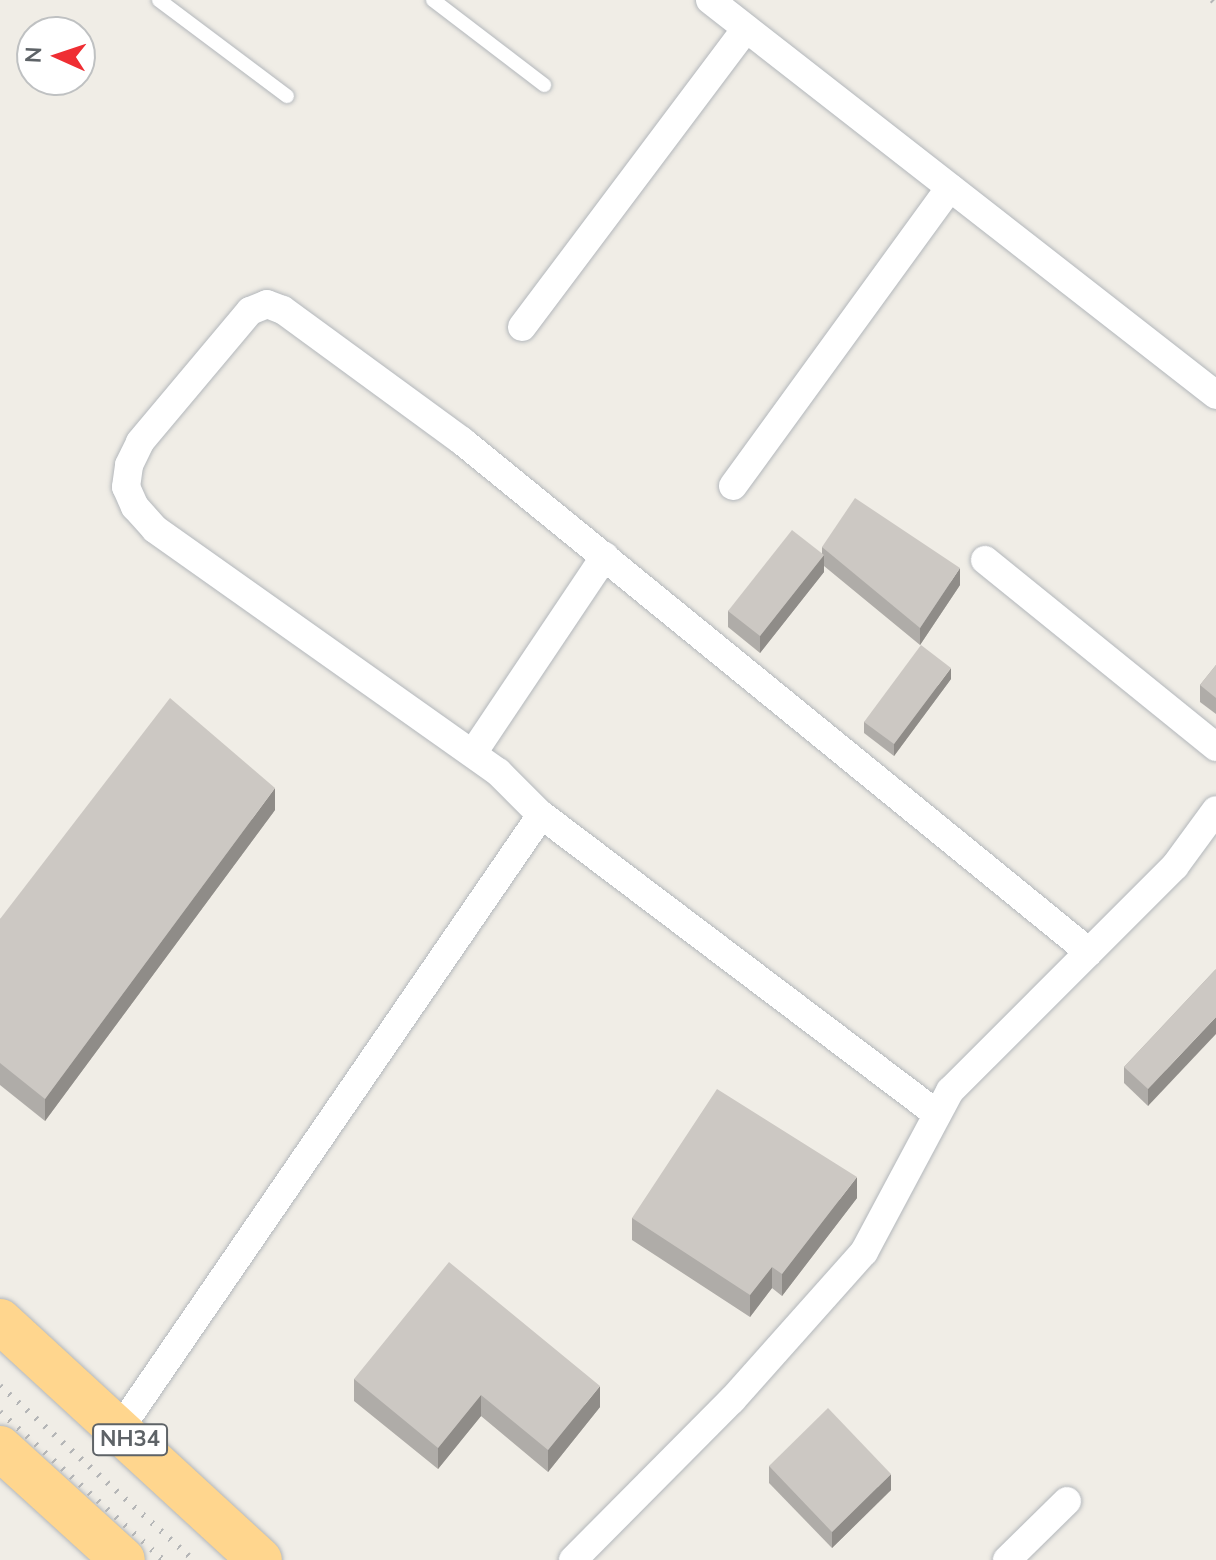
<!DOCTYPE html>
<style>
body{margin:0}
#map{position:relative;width:1216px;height:1560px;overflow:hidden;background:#f0ede6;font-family:"Nunito Sans",sans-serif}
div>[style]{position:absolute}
.roads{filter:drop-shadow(0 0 2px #b3b7bb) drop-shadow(0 0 2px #b3b7bb)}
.lane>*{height:14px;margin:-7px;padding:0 7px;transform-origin:7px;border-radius:7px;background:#fff}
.street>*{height:28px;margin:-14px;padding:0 14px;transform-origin:14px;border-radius:14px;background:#fff}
.highway>*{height:44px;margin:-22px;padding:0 22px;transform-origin:22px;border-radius:22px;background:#ffd68e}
.rail>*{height:6px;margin-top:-3px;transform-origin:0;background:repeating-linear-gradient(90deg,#b5b6b7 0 2px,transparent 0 12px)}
.wall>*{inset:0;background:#afaca8}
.shaded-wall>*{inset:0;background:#8f8c88}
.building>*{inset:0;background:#ccc8c3}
span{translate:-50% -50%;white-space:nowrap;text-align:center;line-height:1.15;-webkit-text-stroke:6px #fff;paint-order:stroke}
.shield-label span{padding:2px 6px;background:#fff;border:2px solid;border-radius:6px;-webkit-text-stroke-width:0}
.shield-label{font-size:22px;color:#5e6367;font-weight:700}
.north{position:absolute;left:16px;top:16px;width:80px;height:80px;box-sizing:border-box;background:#fff;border:2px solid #bfc1c2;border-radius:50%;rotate:273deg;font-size:22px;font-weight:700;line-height:32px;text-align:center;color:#5e6367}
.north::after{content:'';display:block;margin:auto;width:28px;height:36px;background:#ef2e33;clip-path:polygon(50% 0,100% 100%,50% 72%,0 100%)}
</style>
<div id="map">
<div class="roads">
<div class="lane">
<div style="left:159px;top:0;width:160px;rotate:36.9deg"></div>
<div style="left:433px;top:0;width:140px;rotate:37.4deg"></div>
</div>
<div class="street">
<div style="left:710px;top:0;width:642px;rotate:37.98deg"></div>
<div style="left:522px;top:327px;width:373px;rotate:-53.1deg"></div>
<div style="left:733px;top:486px;width:369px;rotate:-54deg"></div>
<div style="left:985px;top:560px;width:297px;rotate:39deg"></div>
<div style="left:473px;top:753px;width:237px;rotate:-56.2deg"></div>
<div style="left:937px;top:1114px;width:496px;rotate:-142.9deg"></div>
<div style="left:541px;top:815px;width:61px;rotate:-135deg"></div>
<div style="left:498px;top:772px;width:420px;rotate:-144.7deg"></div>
<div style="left:155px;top:529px;width:30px;rotate:-132deg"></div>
<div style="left:135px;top:507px;width:22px;rotate:-114deg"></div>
<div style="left:126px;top:487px;width:22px;rotate:-82deg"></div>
<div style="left:129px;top:465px;width:25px;rotate:-64deg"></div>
<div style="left:140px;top:442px;width:171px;rotate:-50deg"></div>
<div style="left:250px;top:311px;width:18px;rotate:-22deg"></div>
<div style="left:267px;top:304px;width:17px;rotate:21deg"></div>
<div style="left:283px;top:310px;width:222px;rotate:36.2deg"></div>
<div style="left:462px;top:441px;width:809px;rotate:39.18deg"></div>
<div style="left:119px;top:1430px;width:746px;rotate:-55.54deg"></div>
<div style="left:573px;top:1560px;width:226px;rotate:-45.2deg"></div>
<div style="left:732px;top:1400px;width:198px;rotate:-48.3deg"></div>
<div style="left:864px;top:1252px;width:183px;rotate:-61.9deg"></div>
<div style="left:950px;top:1091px;width:318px;rotate:-45deg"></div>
<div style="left:1175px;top:866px;width:69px;rotate:-53.8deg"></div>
<div style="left:1007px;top:1560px;width:84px;rotate:-44.5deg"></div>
</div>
<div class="highway">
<div style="left:0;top:1321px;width:353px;rotate:42.6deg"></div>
<div style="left:0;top:1448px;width:166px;rotate:42.3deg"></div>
</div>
</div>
<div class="rail">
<div style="left:1212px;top:0;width:6px;rotate:45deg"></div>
<div style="left:0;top:1386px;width:260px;rotate:42deg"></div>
<div style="left:0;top:1412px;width:220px;rotate:42.2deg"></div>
</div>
<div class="wall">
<div style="clip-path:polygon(822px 547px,960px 585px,920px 645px,824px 566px,824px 572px,760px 653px,728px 627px,728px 611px,822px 554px)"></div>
<div style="clip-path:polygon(1216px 665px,1216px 714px,1200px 702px,1200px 685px)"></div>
<div style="clip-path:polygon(951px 679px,894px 756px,864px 733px,864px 722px)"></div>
<div style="clip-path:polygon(275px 810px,45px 1121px,0 1085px,0 919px)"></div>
<div style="clip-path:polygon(1216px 969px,1148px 1106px,1124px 1083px,1124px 1067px)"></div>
<div style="clip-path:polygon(857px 1198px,782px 1296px,772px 1288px,750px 1317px,632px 1240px,632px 1218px)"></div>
<div style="clip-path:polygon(354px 1379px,600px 1407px,548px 1472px,481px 1416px,438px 1469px,354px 1401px)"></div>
<div style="clip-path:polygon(769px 1466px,891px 1490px,832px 1548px,769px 1483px)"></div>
</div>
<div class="shaded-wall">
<div style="clip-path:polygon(824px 555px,824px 572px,760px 653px,760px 636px)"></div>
<div style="clip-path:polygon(960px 568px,960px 585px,920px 645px,920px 628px)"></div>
<div style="clip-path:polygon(951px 668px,951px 679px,894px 756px,894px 744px)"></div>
<div style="clip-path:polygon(275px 788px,275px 810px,45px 1121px,45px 1099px)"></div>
<div style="clip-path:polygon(1216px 1017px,1216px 1034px,1148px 1106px,1148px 1089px)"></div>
<div style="clip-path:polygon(857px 1177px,857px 1198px,782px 1296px,782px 1274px)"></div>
<div style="clip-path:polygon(772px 1267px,772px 1288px,750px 1317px,750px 1295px)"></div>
<div style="clip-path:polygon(600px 1386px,600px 1407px,548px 1472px,548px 1450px)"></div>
<div style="clip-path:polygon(481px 1395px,481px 1416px,438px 1469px,438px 1448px)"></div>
<div style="clip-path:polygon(891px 1474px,891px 1490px,832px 1548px,832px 1532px)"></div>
</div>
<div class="building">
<div style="clip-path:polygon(855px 498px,960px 568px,920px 628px,822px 547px)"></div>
<div style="clip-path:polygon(792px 530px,824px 555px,760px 636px,728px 611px)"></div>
<div style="clip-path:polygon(921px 645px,951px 668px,894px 744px,864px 722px)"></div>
<div style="clip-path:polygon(1216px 665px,1216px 698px,1200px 685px)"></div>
<div style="clip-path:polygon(170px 698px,275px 788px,45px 1099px,0 1063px,0 919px)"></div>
<div style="clip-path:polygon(1216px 969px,1216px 1017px,1148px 1089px,1124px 1067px)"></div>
<div style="clip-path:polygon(717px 1089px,857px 1177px,782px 1274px,772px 1267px,750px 1295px,632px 1218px)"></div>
<div style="clip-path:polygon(449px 1262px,600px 1386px,548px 1450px,481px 1395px,438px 1448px,354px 1379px)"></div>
<div style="clip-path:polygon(828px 1408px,891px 1474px,832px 1532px,769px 1466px)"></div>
</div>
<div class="shield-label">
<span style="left:130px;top:1440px">NH34</span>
</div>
<div class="north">N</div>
</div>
